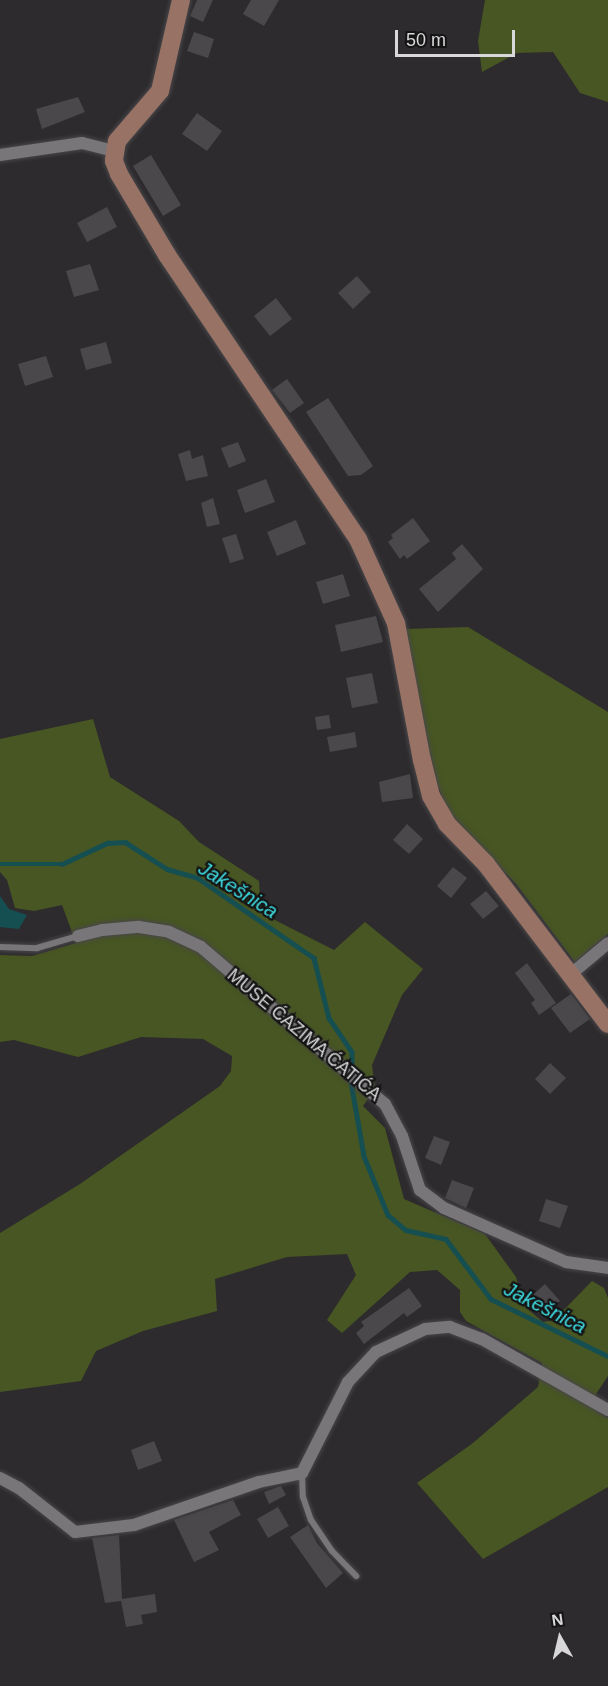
<!DOCTYPE html>
<meta charset="utf-8">
<style>
body{margin:0}
#map{position:relative;width:608px;height:1686px;overflow:hidden;background:#2d2b2d;font-family:Arial,sans-serif}
div>[style]{position:absolute}
.green>*{inset:0;background:#475622}
.water>*{inset:0;background:#164f51}
.stream>*{height:4.5px;margin:-2.25px;padding:0 2.25px;transform-origin:2.25px;border-radius:2.25px;background:#164f51}
.building>*{inset:0;background:#4a484b}
.roads{filter:drop-shadow(0 0 2px #484649) drop-shadow(0 0 2px #484649)}
.lane>*{height:6px;margin:-3px;padding:0 3px;transform-origin:3px;border-radius:3px;background:#797679}
.street>*{height:12px;margin:-6px;padding:0 6px;transform-origin:6px;border-radius:6px;background:#797679}
.secondary>*{height:18px;margin:-9px;padding:0 9px;transform-origin:9px;border-radius:9px;background:#987265}
span{translate:-50% -50%;white-space:nowrap;text-align:center;line-height:1.15;-webkit-text-stroke:4.5px #151415;paint-order:stroke}
.street-label{font-size:18px;color:#d8d7d9}
.water-label{font-size:20px;color:#3cdadf;font-style:italic}
.north{position:absolute;left:530px;top:1608px;width:60px;height:60px;-webkit-text-stroke:4px #151415;paint-order:stroke;rotate:352deg;font-size:16px;font-weight:700;line-height:24px;text-align:center;color:#d8d7d9}
.north::after{content:'';display:block;margin:auto;width:21px;height:27px;background:#d8d7d9;clip-path:polygon(50% 0,100% 100%,50% 72%,0 100%)}
.scale{position:absolute;left:395px;top:30px;width:120px;height:27px;box-sizing:border-box;border:3px solid #d8d7d9;border-top:0;padding-left:8px;font-size:18px;line-height:21px;white-space:nowrap;color:#d8d7d9;-webkit-text-stroke:4px #151415;paint-order:stroke}
</style>
<div id="map">
<div class="green">
<div style="clip-path:polygon(485px 0,608px 0,608px 102px,580px 93px,553px 52px,517px 53px,482px 72px,478px 41px)"></div>
<div style="clip-path:polygon(468px 627px,608px 712px,608px 934px,575px 962px,517px 885px,449px 812px,429px 766px,405px 629px)"></div>
<div style="clip-path:polygon(93px 719px,110px 777px,179px 821px,199px 842px,259px 881px,261px 913px,334px 950px,365px 922px,423px 969px,402px 995px,372px 1065px,375px 1089px,363px 1106px,385px 1128px,404px 1199px,485px 1234px,516px 1277px,524px 1306px,543px 1322px,554px 1320px,592px 1281px,604px 1288px,608px 1298px,608px 1376px,596px 1394px,596px 1411px,608px 1418px,608px 1487px,483px 1559px,417px 1483px,473px 1443px,538px 1387px,542px 1363px,466px 1321px,460px 1312px,460px 1290px,437px 1270px,410px 1272px,342px 1333px,327px 1320px,356px 1275px,347px 1254px,287px 1257px,215px 1279px,217px 1311px,143px 1331px,96px 1351px,81px 1381px,0 1392px,0 1233px,80px 1184px,220px 1086px,231px 1071px,232px 1056px,203px 1039px,141px 1037px,78px 1057px,14px 1040px,0 1042px,0 955px,32px 956px,76px 943px,62px 905px,34px 911px,15px 908px,7px 880px,0 872px,0 739px)"></div>
</div>
<div class="water">
<div style="clip-path:polygon(0 896px,9px 909px,27px 915px,19px 929px,0 927px)"></div>
</div>
<div class="stream">
<div style="left:0;top:864px;width:62px"></div>
<div style="left:62px;top:864px;width:50px;rotate:-25deg"></div>
<div style="left:107px;top:843px;width:18px;rotate:-3deg"></div>
<div style="left:125px;top:842px;width:50px;rotate:32.7deg"></div>
<div style="left:167px;top:869px;width:32px;rotate:16deg"></div>
<div style="left:198px;top:878px;width:141px;rotate:34.6deg"></div>
<div style="left:314px;top:958px;width:62px;rotate:76deg"></div>
<div style="left:329px;top:1018px;width:41px;rotate:55.9deg"></div>
<div style="left:352px;top:1052px;width:13px;rotate:90deg"></div>
<div style="left:351px;top:1082px;width:75px;rotate:80deg"></div>
<div style="left:364px;top:1156px;width:64px;rotate:67.9deg"></div>
<div style="left:388px;top:1215px;width:23px;rotate:40deg"></div>
<div style="left:406px;top:1230px;width:41px;rotate:12.7deg"></div>
<div style="left:446px;top:1239px;width:75px;rotate:53.1deg"></div>
<div style="left:491px;top:1299px;width:130px;rotate:26deg"></div>
</div>
<div class="building">
<div style="clip-path:polygon(197px 0,213px 0,203px 22px,190px 16px)"></div>
<div style="clip-path:polygon(251px 0,279px 0,264px 26px,243px 14px)"></div>
<div style="clip-path:polygon(194px 32px,214px 39px,208px 58px,187px 51px)"></div>
<div style="clip-path:polygon(78px 97px,85px 112px,42px 129px,36px 109px)"></div>
<div style="clip-path:polygon(197px 113px,222px 131px,207px 151px,182px 134px)"></div>
<div style="clip-path:polygon(151px 155px,181px 205px,163px 216px,133px 166px)"></div>
<div style="clip-path:polygon(107px 207px,117px 227px,87px 242px,77px 223px)"></div>
<div style="clip-path:polygon(90px 264px,99px 290px,74px 297px,66px 271px)"></div>
<div style="clip-path:polygon(357px 276px,371px 292px,353px 309px,338px 293px)"></div>
<div style="clip-path:polygon(276px 298px,292px 319px,270px 336px,254px 316px)"></div>
<div style="clip-path:polygon(106px 342px,112px 363px,86px 370px,80px 349px)"></div>
<div style="clip-path:polygon(46px 356px,53px 377px,25px 386px,18px 364px)"></div>
<div style="clip-path:polygon(287px 379px,304px 403px,290px 413px,272px 390px)"></div>
<div style="clip-path:polygon(328px 398px,373px 466px,361px 475px,348px 476px,306px 412px)"></div>
<div style="clip-path:polygon(238px 442px,246px 461px,229px 468px,221px 448px)"></div>
<div style="clip-path:polygon(190px 450px,192px 459px,203px 455px,208px 476px,186px 481px,178px 454px)"></div>
<div style="clip-path:polygon(266px 479px,275px 502px,245px 513px,237px 490px)"></div>
<div style="clip-path:polygon(213px 498px,220px 524px,207px 527px,201px 503px)"></div>
<div style="clip-path:polygon(413px 518px,430px 541px,407px 559px,404px 555px,400px 559px,388px 542px,393px 538px,391px 535px)"></div>
<div style="clip-path:polygon(296px 520px,306px 544px,277px 556px,267px 532px)"></div>
<div style="clip-path:polygon(236px 534px,244px 559px,230px 563px,222px 538px)"></div>
<div style="clip-path:polygon(462px 544px,483px 569px,438px 612px,419px 589px,456px 559px,452px 553px)"></div>
<div style="clip-path:polygon(343px 574px,350px 596px,323px 604px,316px 582px)"></div>
<div style="clip-path:polygon(376px 616px,383px 642px,341px 652px,335px 625px)"></div>
<div style="clip-path:polygon(372px 673px,378px 703px,352px 708px,346px 678px)"></div>
<div style="clip-path:polygon(329px 715px,331px 728px,317px 730px,315px 717px)"></div>
<div style="clip-path:polygon(355px 732px,357px 747px,330px 752px,327px 737px)"></div>
<div style="clip-path:polygon(410px 774px,413px 798px,382px 802px,379px 782px)"></div>
<div style="clip-path:polygon(407px 824px,423px 839px,409px 854px,393px 840px)"></div>
<div style="clip-path:polygon(453px 867px,467px 878px,451px 898px,437px 886px)"></div>
<div style="clip-path:polygon(486px 891px,499px 906px,483px 919px,470px 904px)"></div>
<div style="clip-path:polygon(527px 963px,556px 1003px,539px 1015px,531px 1003px,535px 1000px,515px 973px)"></div>
<div style="clip-path:polygon(571px 994px,590px 1019px,570px 1033px,551px 1008px)"></div>
<div style="clip-path:polygon(550px 1063px,566px 1078px,550px 1094px,535px 1079px)"></div>
<div style="clip-path:polygon(434px 1136px,450px 1142px,441px 1165px,425px 1158px)"></div>
<div style="clip-path:polygon(452px 1180px,474px 1188px,466px 1208px,445px 1198px)"></div>
<div style="clip-path:polygon(546px 1199px,568px 1206px,560px 1228px,539px 1221px)"></div>
<div style="clip-path:polygon(545px 1284px,560px 1301px,542px 1317px,527px 1300px)"></div>
<div style="clip-path:polygon(409px 1288px,422px 1306px,407px 1317px,404px 1313px,364px 1344px,356px 1333px,364px 1326px,361px 1322px)"></div>
<div style="clip-path:polygon(154px 1441px,162px 1461px,138px 1470px,131px 1450px)"></div>
<div style="clip-path:polygon(281px 1486px,286px 1495px,269px 1504px,264px 1492px)"></div>
<div style="clip-path:polygon(233px 1500px,241px 1515px,209px 1532px,219px 1550px,194px 1562px,174px 1520px)"></div>
<div style="clip-path:polygon(278px 1507px,289px 1526px,268px 1538px,257px 1519px)"></div>
<div style="clip-path:polygon(308px 1525px,317px 1543px,343px 1573px,326px 1588px,290px 1537px)"></div>
<div style="clip-path:polygon(119px 1535px,122px 1599px,155px 1594px,157px 1612px,141px 1615px,143px 1624px,126px 1627px,121px 1601px,105px 1603px,92px 1538px)"></div>
</div>
<div class="roads">
<div class="lane">
<div style="left:0;top:947px;width:37px;rotate:2deg"></div>
<div style="left:37px;top:948px;width:43px;rotate:-16.3deg"></div>
<div style="left:302px;top:1473px;width:24px;rotate:88deg"></div>
<div style="left:303px;top:1497px;width:24px;rotate:71deg"></div>
<div style="left:311px;top:1520px;width:37px;rotate:56deg"></div>
<div style="left:332px;top:1551px;width:35px;rotate:46deg"></div>
</div>
<div class="street">
<div style="left:0;top:155px;width:83px;rotate:-8.3deg"></div>
<div style="left:82px;top:143px;width:33px;rotate:14deg"></div>
<div style="left:78px;top:936px;width:25px;rotate:-14deg"></div>
<div style="left:102px;top:930px;width:37px;rotate:-5deg"></div>
<div style="left:139px;top:927px;width:30px;rotate:9deg"></div>
<div style="left:169px;top:932px;width:35px;rotate:25deg"></div>
<div style="left:201px;top:947px;width:242px;rotate:40.5deg"></div>
<div style="left:385px;top:1104px;width:36px;rotate:62deg"></div>
<div style="left:402px;top:1136px;width:57px;rotate:71.6deg"></div>
<div style="left:420px;top:1190px;width:30px;rotate:37deg"></div>
<div style="left:444px;top:1208px;width:133px;rotate:23.9deg"></div>
<div style="left:566px;top:1262px;width:42px;rotate:8.1deg"></div>
<div style="left:571px;top:974px;width:48px;rotate:-40deg"></div>
<div style="left:0;top:1478px;width:21px;rotate:28deg"></div>
<div style="left:19px;top:1488px;width:71px;rotate:38.2deg"></div>
<div style="left:75px;top:1532px;width:59px;rotate:-6.8deg"></div>
<div style="left:134px;top:1525px;width:132px;rotate:-19deg"></div>
<div style="left:259px;top:1482px;width:44px;rotate:-11.8deg"></div>
<div style="left:302px;top:1473px;width:102px;rotate:-63.2deg"></div>
<div style="left:348px;top:1382px;width:41px;rotate:-47deg"></div>
<div style="left:376px;top:1352px;width:54px;rotate:-25.1deg"></div>
<div style="left:425px;top:1329px;width:25px;rotate:-5deg"></div>
<div style="left:450px;top:1327px;width:34px;rotate:21deg"></div>
<div style="left:482px;top:1339px;width:145px;rotate:29.4deg"></div>
</div>
<div class="secondary">
<div style="left:181px;top:0;width:93px;rotate:103deg"></div>
<div style="left:160px;top:91px;width:66px;rotate:130.7deg"></div>
<div style="left:117px;top:141px;width:20px;rotate:99deg"></div>
<div style="left:114px;top:161px;width:14px;rotate:69deg"></div>
<div style="left:119px;top:174px;width:94px;rotate:59.3deg"></div>
<div style="left:167px;top:255px;width:342px;rotate:56.1deg"></div>
<div style="left:358px;top:539px;width:92px;rotate:65.7deg"></div>
<div style="left:396px;top:623px;width:139px;rotate:79.3deg"></div>
<div style="left:422px;top:760px;width:37px;rotate:76deg"></div>
<div style="left:431px;top:796px;width:32px;rotate:60deg"></div>
<div style="left:447px;top:824px;width:56px;rotate:45.7deg"></div>
<div style="left:486px;top:864px;width:201px;rotate:52.7deg"></div>
</div>
</div>
<div class="street-label">
<span style="left:304px;top:1035px;rotate:40deg">MUSE ĆAZIMA ĆATIĆA</span>
</div>
<div class="water-label">
<span style="left:238px;top:890px;rotate:32deg">Jakešnica</span>
<span style="left:545px;top:1308px;rotate:27deg">Jakešnica</span>
</div>
<div class="north">N</div>
<div class="scale">50 m</div>
</div>
